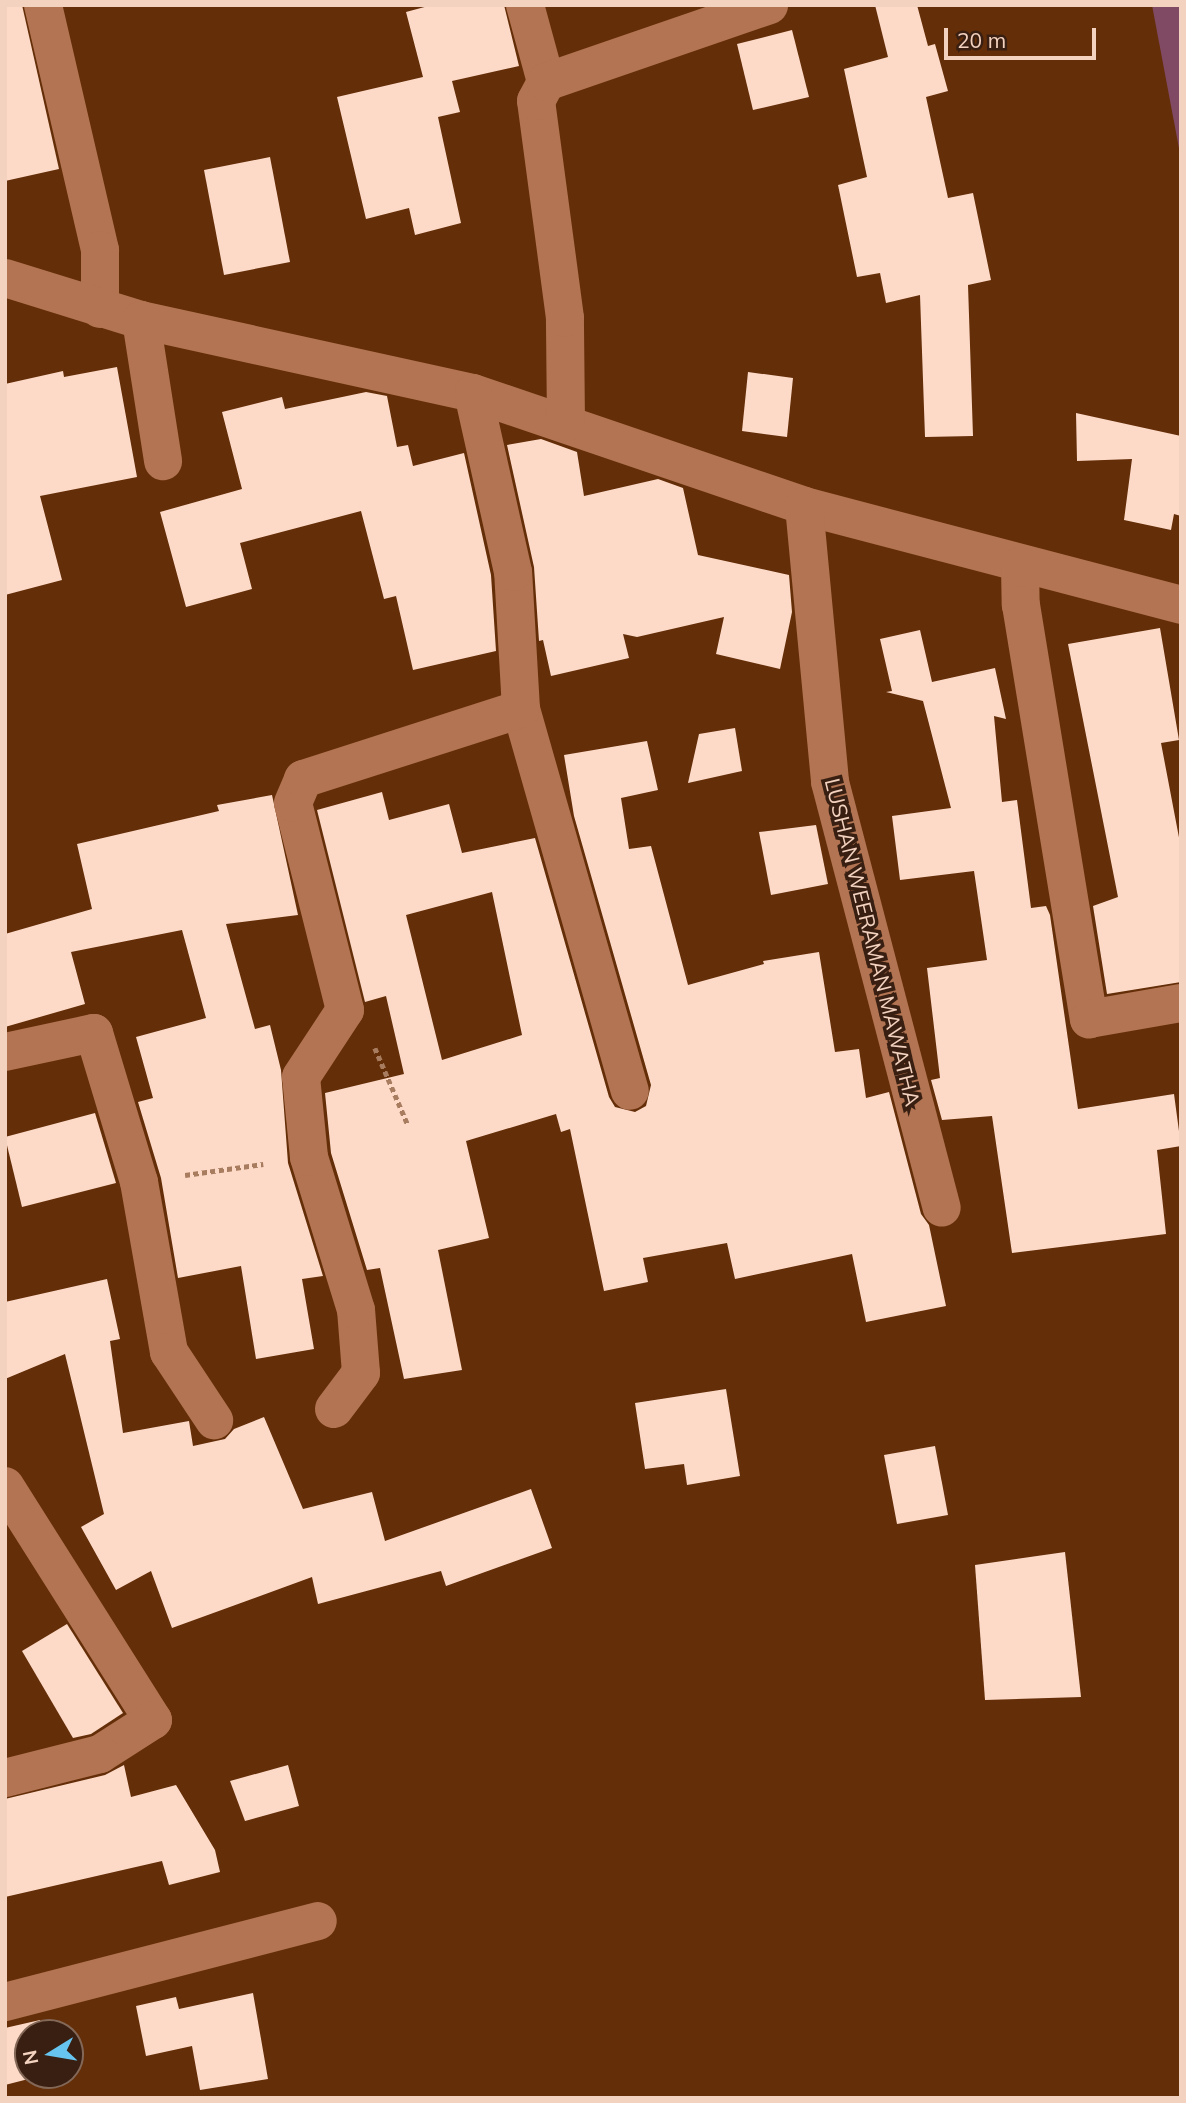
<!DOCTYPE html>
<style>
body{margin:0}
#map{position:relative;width:1186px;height:2103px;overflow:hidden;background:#642e08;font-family:Mulish,sans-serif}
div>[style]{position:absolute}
.green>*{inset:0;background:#804964}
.building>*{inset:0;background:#fddac8}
.path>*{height:4.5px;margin-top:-2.25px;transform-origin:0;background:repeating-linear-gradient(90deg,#a87c5f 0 5px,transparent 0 8.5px)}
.minor>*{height:38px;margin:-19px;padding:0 19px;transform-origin:19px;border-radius:19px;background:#b27452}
span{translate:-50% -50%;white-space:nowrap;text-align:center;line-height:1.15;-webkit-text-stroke:7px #381f11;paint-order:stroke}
.street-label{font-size:21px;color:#f4d2c0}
.frame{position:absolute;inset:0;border:7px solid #f4d2c0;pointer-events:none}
.north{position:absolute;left:14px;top:2019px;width:70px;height:70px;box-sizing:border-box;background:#381f11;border:2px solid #836757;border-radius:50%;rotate:259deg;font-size:19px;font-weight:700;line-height:28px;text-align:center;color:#f4d2c0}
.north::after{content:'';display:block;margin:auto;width:24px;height:32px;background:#66c4ef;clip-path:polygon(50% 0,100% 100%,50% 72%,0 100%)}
.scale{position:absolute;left:944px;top:28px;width:152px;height:32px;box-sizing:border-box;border:4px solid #f4d2c0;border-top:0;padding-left:9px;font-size:21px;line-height:24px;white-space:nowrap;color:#f4d2c0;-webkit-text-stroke:5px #381f11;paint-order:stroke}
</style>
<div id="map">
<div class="green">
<div style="clip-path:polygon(1152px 5px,1181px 5px,1181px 159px)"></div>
</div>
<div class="building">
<div style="clip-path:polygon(5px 5px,22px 5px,59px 169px,5px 181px)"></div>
<div style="clip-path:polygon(432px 5px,504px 5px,519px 66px,452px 81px,460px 112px,438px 117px,461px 223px,415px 235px,409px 208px,366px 219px,337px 97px,423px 77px,406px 12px)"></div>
<div style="clip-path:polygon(875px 5px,917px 5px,928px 46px,935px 44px,948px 91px,926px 97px,948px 198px,973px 193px,991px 280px,968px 285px,973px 436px,925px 437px,920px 295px,886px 303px,880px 273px,857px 277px,838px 185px,867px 177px,844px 69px,888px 57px)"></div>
<div style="clip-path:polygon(792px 30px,809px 97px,753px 110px,737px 44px)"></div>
<div style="clip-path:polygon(270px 157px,290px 262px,224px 275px,204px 170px)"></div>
<div style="clip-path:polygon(117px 367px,137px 477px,40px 496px,62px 580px,5px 595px,5px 384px,63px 371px,64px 377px)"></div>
<div style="clip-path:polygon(748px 372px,793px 378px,787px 437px,742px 431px)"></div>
<div style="clip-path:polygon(366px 392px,387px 396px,397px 447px,408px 445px,413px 466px,464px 453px,491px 575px,496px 651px,413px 670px,396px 596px,384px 599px,361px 511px,240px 543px,252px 589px,186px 607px,160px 512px,242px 489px,222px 412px,282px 397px,285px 409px)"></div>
<div style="clip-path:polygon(1076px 413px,1181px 436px,1181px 516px,1174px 514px,1171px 530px,1124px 520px,1132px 459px,1077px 461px)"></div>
<div style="clip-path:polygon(541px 439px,577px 452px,584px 496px,658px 479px,683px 488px,698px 555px,789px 575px,792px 612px,780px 669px,716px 654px,724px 617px,637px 637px,623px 634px,629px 658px,551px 676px,543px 640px,539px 641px,534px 567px,507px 445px)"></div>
<div style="clip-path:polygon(1160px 628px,1179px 740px,1161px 743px,1181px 848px,1181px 982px,1107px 994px,1093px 906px,1118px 897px,1068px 644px)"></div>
<div style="clip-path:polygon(920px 630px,932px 682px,995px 668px,1006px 719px,994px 716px,1002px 802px,1017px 800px,1031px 908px,1046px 906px,1050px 915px,1078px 1109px,1174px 1094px,1181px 1146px,1157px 1150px,1166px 1234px,1012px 1253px,992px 1116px,942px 1120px,931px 1080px,940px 1078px,927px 968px,987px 960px,974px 871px,900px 880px,892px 816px,951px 808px,923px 701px,886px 692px,892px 691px,880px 639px)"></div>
<div style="clip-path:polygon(735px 728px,742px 771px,688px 783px,699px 734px)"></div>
<div style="clip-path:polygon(evenodd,647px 741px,658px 790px,621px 798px,629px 849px,651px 846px,688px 985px,764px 964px,763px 961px,819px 952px,835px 1052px,859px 1049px,866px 1098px,889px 1092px,921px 1214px,929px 1225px,946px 1306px,866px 1322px,852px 1254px,735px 1279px,727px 1243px,643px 1258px,648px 1282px,604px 1291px,570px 1129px,561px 1132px,556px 1114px,466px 1141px,489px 1238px,438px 1250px,462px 1370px,404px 1379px,380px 1268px,367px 1270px,331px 1153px,325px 1093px,404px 1074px,386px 996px,365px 1002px,317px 810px,382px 792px,389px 820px,449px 804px,462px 853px,535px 838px,609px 1097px,615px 1107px,635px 1112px,646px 1106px,651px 1085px,574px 816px,564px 755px,647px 741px,492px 892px,522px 1035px,442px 1060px,406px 915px,492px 892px)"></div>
<div style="clip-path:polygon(272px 795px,298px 915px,226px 924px,255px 1029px,270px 1025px,281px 1070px,288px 1163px,323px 1276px,302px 1279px,314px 1349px,256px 1359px,241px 1266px,178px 1278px,161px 1178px,138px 1102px,153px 1098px,136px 1037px,206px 1018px,182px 930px,71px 952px,85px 1004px,5px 1027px,5px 934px,92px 909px,77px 844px,219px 811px,217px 805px)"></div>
<div style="clip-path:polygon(816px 825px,828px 884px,771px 895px,759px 832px)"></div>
<div style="clip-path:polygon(95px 1113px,116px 1183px,22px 1207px,5px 1137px)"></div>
<div style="clip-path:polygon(107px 1279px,120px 1339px,110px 1341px,123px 1433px,189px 1421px,193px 1446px,225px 1439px,234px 1429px,264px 1417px,303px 1509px,372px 1492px,385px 1541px,531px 1489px,552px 1548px,446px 1586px,441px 1571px,318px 1604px,312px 1577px,172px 1628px,151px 1571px,116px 1590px,81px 1527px,104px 1514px,65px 1354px,5px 1379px,5px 1302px)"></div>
<div style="clip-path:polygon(726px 1389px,740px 1476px,687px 1485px,684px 1464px,645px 1469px,635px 1403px)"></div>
<div style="clip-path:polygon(935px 1446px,948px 1515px,897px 1524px,884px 1455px)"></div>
<div style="clip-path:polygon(1065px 1552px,1081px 1697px,985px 1700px,975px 1565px)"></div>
<div style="clip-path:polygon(67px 1624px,123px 1713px,91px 1734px,73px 1738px,22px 1651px)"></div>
<div style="clip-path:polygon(124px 1765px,131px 1797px,176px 1785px,215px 1850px,220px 1872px,169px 1885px,162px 1861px,5px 1897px,5px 1799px,105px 1775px)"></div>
<div style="clip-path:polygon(288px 1765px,299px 1806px,245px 1821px,230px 1781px)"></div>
<div style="clip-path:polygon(253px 1993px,268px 2079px,200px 2090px,192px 2046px,146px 2056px,136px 2006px,176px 1997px,179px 2009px)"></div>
<div style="clip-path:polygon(40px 2020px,43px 2033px,28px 2033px,28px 2075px,44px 2075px,5px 2085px,5px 2028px)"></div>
</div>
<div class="path">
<div style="left:375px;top:1048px;width:84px;rotate:66.8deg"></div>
<div style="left:185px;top:1175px;width:79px;rotate:-8deg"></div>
</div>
<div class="minor">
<div style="left:43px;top:5px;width:252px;rotate:76.9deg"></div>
<div style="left:100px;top:250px;width:59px;rotate:90deg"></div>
<div style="left:525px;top:5px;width:80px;rotate:74.7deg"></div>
<div style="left:5px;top:278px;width:142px;rotate:17.2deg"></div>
<div style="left:141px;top:320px;width:340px;rotate:12.4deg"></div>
<div style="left:473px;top:393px;width:350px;rotate:18.8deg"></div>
<div style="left:804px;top:506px;width:390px;rotate:14.7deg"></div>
<div style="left:141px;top:320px;width:143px;rotate:81.1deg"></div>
<div style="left:566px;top:422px;width:104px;rotate:-90.6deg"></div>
<div style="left:565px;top:318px;width:219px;rotate:-97.6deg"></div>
<div style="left:536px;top:101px;width:21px;rotate:-62deg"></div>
<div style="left:546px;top:82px;width:236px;rotate:-19deg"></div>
<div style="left:804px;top:506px;width:277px;rotate:84.6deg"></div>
<div style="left:830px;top:782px;width:440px;rotate:75.3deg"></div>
<div style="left:1020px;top:566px;width:39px;rotate:89deg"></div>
<div style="left:1021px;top:605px;width:420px;rotate:80.7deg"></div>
<div style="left:1089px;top:1019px;width:93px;rotate:-9.9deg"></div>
<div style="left:521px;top:709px;width:397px;rotate:74.1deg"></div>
<div style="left:5px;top:1052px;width:91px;rotate:-12.1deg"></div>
<div style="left:94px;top:1033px;width:156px;rotate:73.2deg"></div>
<div style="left:139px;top:1182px;width:173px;rotate:80deg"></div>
<div style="left:169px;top:1352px;width:82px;rotate:56.5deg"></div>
<div style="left:334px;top:1409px;width:45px;rotate:-53.1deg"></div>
<div style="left:361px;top:1373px;width:63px;rotate:-94.5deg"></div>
<div style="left:356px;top:1310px;width:160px;rotate:-107.1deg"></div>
<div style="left:309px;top:1157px;width:80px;rotate:-95.7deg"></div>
<div style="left:301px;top:1077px;width:80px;rotate:-56.7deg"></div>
<div style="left:345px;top:1010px;width:213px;rotate:-104.1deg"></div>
<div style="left:293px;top:803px;width:26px;rotate:-67deg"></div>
<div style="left:303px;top:779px;width:229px;rotate:-17.8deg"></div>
<div style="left:521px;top:709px;width:137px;rotate:-93.3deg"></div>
<div style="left:513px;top:572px;width:183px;rotate:-102.6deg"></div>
<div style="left:5px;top:1486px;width:277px;rotate:57.7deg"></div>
<div style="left:153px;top:1720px;width:63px;rotate:147.3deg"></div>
<div style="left:100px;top:1754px;width:98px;rotate:165.8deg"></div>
<div style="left:5px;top:2002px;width:323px;rotate:-14.5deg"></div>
</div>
<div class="street-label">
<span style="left:873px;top:942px;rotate:76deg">LUSHAN WEERAMAN MAWATHA</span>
</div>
<div class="frame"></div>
<div class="north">N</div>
<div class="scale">20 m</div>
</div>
